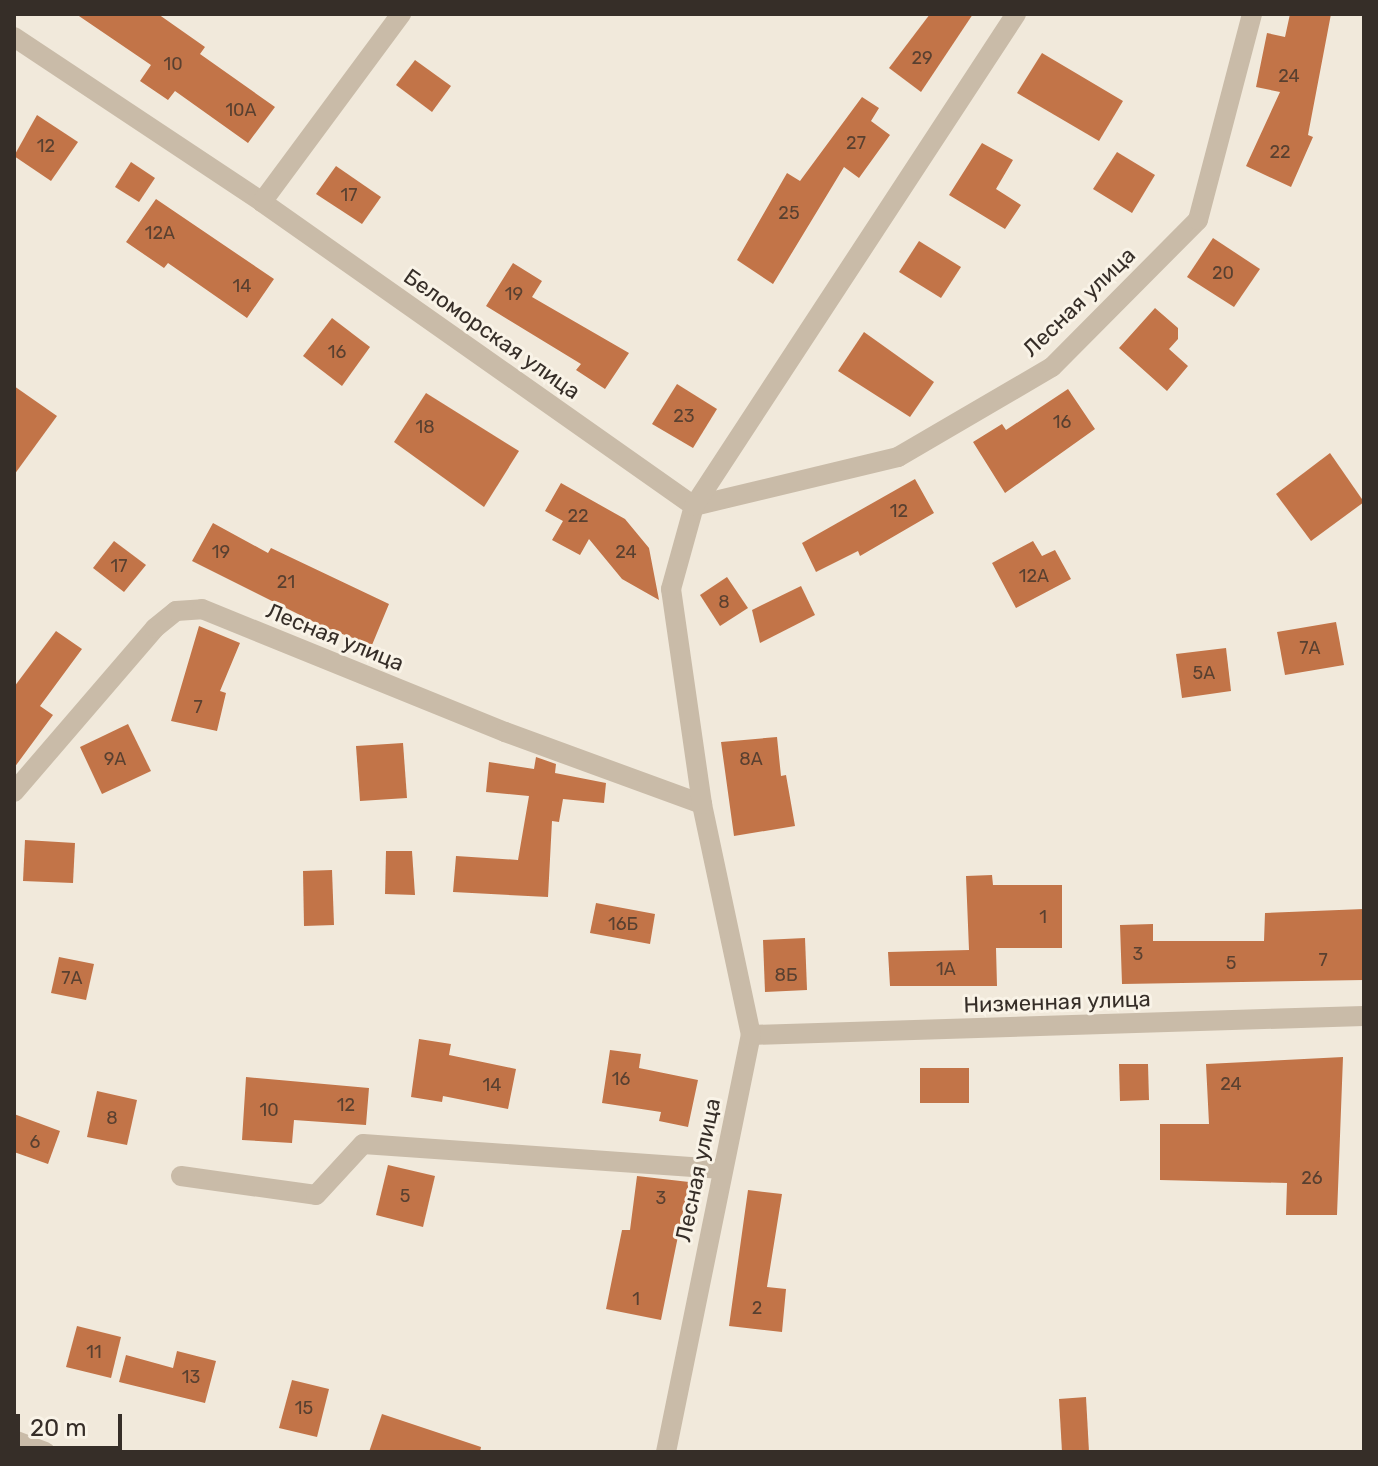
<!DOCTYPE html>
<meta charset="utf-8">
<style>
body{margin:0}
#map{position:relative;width:1378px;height:1466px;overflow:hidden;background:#f1e9db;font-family:Rubik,sans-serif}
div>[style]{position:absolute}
.building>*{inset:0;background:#c27448}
.minor>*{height:20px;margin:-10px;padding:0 10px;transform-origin:10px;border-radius:10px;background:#c9bba8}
span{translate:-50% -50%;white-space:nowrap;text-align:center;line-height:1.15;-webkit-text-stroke:6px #f9f3e7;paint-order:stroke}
.number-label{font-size:18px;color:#594030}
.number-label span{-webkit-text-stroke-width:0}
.street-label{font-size:22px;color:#362e28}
.frame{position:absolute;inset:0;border:16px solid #362e28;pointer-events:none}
.scale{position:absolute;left:16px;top:1414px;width:106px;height:36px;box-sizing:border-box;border:4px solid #362e28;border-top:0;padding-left:10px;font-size:24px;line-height:28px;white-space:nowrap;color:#362e28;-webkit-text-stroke:6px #f9f3e7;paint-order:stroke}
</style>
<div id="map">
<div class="building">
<div style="clip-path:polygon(76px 14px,158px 14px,205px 47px,200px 54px,275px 107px,248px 143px,175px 91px,168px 100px,140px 81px,151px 65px)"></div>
<div style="clip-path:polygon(930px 14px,973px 14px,921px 92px,889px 68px)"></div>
<div style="clip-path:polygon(1290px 14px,1331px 14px,1308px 135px,1313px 137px,1291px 187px,1246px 166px,1280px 92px,1256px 87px,1267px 33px,1285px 37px)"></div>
<div style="clip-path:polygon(1042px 53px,1123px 101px,1099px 141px,1017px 93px)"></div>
<div style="clip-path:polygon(415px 60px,451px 86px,432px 112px,396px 85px)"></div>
<div style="clip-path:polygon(862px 97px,879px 108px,871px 121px,890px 135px,859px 178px,844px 167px,773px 284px,737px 260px,787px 173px,800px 181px)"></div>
<div style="clip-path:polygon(37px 115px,78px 142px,51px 181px,14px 156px)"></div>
<div style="clip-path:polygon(982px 143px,1013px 160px,996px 189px,1021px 205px,1005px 229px,949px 195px)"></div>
<div style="clip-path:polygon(1117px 152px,1155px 175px,1132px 213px,1093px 189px)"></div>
<div style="clip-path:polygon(131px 162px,155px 178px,139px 202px,115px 187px)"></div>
<div style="clip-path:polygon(336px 166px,381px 197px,362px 224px,316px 194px)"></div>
<div style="clip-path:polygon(156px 199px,274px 279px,247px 318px,168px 263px,164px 268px,126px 242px)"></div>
<div style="clip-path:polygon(1213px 238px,1260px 269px,1234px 307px,1187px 277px)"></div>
<div style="clip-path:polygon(919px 241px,961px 267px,941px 298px,899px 272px)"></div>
<div style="clip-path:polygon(513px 263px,542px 281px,532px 297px,629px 353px,605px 389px,576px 370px,581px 364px,486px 306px)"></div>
<div style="clip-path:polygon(1155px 308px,1178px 328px,1178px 339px,1169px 349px,1188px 366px,1167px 391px,1119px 348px)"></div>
<div style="clip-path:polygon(332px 318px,370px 347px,342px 386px,303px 356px)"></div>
<div style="clip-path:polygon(864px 332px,934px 382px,910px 417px,838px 371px)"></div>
<div style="clip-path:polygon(677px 384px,717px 409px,693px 448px,652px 424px)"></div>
<div style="clip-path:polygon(14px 386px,57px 416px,14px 475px)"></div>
<div style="clip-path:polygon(1068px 389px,1095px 429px,1005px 493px,973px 442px,1002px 424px,1006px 430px)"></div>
<div style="clip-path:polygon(426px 393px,519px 451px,484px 507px,394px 442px)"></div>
<div style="clip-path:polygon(1330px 453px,1364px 502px,1311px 541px,1276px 494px)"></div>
<div style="clip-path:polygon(915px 479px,934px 513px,860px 556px,858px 551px,816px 572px,802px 543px)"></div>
<div style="clip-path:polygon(561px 483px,625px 519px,649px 548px,659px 600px,622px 579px,589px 539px,580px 555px,552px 540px,563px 521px,545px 511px)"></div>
<div style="clip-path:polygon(213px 523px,268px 553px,271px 548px,389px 604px,372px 645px,326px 628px,192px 561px)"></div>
<div style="clip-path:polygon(114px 541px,146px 565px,124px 592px,93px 568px)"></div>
<div style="clip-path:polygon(1033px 541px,1042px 556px,1055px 550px,1071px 579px,1016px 608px,992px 563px)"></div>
<div style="clip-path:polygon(727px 577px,748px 608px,720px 626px,700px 595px)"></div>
<div style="clip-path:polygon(801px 586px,815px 615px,760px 643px,752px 610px)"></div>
<div style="clip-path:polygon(1336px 622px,1344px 665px,1285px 675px,1277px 632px)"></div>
<div style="clip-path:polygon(199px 626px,240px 643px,220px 691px,226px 693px,217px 731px,171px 721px)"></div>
<div style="clip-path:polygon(56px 631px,82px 649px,40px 706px,53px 715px,14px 768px,14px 687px)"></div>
<div style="clip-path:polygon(1226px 648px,1231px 691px,1182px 698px,1176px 654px)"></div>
<div style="clip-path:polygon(128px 724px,151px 771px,102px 794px,80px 747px)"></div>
<div style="clip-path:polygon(777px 737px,781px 776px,786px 775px,795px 826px,734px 836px,721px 742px)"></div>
<div style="clip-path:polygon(403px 743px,407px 798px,360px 801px,356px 746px)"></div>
<div style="clip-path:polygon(536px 757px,556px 764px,555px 773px,606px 783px,604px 803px,563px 799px,559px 822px,552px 821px,548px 897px,453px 892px,456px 856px,518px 860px,529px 796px,486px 792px,489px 762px,534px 769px)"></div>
<div style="clip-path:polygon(25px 840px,75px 843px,73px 883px,23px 881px)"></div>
<div style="clip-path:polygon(386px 851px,412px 851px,415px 895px,385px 894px)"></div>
<div style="clip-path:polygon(332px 870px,334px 925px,304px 926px,303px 871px)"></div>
<div style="clip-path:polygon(992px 875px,993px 885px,1062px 885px,1062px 948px,996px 948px,997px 986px,890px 986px,888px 952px,969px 950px,966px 876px)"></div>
<div style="clip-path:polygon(596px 903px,655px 914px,650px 944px,590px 933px)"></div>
<div style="clip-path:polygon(1364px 909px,1364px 980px,1122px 984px,1120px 925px,1153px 924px,1153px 941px,1264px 941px,1265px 913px)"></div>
<div style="clip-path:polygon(805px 938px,807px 990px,765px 992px,763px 940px)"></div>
<div style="clip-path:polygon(59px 957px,94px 964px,86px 1000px,51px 993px)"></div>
<div style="clip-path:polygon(419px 1039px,451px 1044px,449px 1055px,516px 1069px,508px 1109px,443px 1096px,442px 1102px,411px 1097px)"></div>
<div style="clip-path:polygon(610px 1050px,641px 1054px,639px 1068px,698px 1080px,688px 1127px,659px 1121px,661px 1112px,602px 1103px)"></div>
<div style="clip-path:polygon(1343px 1057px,1337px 1215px,1286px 1215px,1287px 1183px,1160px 1180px,1160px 1124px,1209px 1124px,1206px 1064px)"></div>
<div style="clip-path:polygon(1119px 1064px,1148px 1064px,1149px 1100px,1120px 1101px)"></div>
<div style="clip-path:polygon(920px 1068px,969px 1068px,969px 1103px,920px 1103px)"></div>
<div style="clip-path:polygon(246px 1077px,369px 1088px,366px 1125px,294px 1120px,292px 1143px,242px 1140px)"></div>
<div style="clip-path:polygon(97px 1091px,137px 1100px,127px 1145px,87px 1137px)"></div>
<div style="clip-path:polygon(14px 1114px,60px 1131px,48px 1164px,14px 1152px)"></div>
<div style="clip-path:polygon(388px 1165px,435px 1176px,423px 1227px,376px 1215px)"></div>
<div style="clip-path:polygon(637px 1176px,689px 1182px,661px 1320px,606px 1309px,622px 1230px,630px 1230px)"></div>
<div style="clip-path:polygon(748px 1190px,782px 1194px,767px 1287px,786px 1289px,782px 1332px,729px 1326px)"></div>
<div style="clip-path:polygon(77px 1326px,121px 1337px,111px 1378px,66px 1367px)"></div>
<div style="clip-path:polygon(177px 1351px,216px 1361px,205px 1403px,119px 1382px,126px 1355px,173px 1368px)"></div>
<div style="clip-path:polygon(292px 1380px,329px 1389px,317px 1437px,279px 1428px)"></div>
<div style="clip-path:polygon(1086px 1397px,1089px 1452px,1062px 1452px,1059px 1399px)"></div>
<div style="clip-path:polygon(382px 1414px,481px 1447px,480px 1452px,369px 1452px)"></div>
</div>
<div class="minor">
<div style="left:14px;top:37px;width:298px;rotate:33.6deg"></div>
<div style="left:262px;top:202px;width:528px;rotate:35.13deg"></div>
<div style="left:694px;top:506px;width:210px;rotate:-13.5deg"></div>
<div style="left:898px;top:457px;width:178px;rotate:-30.3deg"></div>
<div style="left:1052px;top:367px;width:207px;rotate:-45.2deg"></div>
<div style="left:1198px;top:220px;width:213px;rotate:-75.3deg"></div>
<div style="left:262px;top:202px;width:234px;rotate:-53.5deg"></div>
<div style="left:14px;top:792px;width:216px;rotate:-49.3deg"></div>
<div style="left:155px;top:628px;width:27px;rotate:-39deg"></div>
<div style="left:176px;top:611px;width:26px;rotate:-4deg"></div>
<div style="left:202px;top:609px;width:327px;rotate:22.1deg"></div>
<div style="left:505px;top:732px;width:210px;rotate:20.1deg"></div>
<div style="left:751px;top:1035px;width:613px;rotate:-1.78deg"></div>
<div style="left:181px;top:1176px;width:136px;rotate:8deg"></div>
<div style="left:316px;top:1195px;width:69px;rotate:-47.3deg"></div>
<div style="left:363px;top:1144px;width:360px;rotate:4deg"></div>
<div style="left:14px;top:1440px;width:33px;rotate:21deg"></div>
<div style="left:666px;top:1452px;width:426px;rotate:-78.5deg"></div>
<div style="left:751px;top:1035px;width:236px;rotate:-102deg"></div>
<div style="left:702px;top:804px;width:217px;rotate:-98.2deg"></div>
<div style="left:671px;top:589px;width:86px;rotate:-74.5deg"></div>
<div style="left:694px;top:506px;width:588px;rotate:-56.8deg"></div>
</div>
<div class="number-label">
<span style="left:922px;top:58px">29</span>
<span style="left:173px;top:64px">10</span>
<span style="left:1289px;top:76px">24</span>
<span style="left:241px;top:110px">10А</span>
<span style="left:856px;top:143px">27</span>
<span style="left:46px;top:146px">12</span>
<span style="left:1280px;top:152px">22</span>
<span style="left:349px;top:195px">17</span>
<span style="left:789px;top:213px">25</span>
<span style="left:160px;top:233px">12А</span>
<span style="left:1223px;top:273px">20</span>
<span style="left:242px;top:286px">14</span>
<span style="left:514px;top:294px">19</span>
<span style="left:337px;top:352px">16</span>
<span style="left:684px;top:416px">23</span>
<span style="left:1062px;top:422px">16</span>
<span style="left:425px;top:427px">18</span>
<span style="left:899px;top:511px">12</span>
<span style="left:578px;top:516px">22</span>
<span style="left:221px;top:552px">19</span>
<span style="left:626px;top:552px">24</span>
<span style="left:119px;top:566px">17</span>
<span style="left:1034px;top:576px">12А</span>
<span style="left:286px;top:582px">21</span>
<span style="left:724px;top:602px">8</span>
<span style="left:1310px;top:648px">7А</span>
<span style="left:1204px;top:673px">5А</span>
<span style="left:198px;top:707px">7</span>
<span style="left:115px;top:759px">9А</span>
<span style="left:751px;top:759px">8А</span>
<span style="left:1043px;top:917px">1</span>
<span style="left:623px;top:924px">16Б</span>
<span style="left:1138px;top:954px">3</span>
<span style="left:1323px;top:960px">7</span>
<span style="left:1231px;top:963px">5</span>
<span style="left:946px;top:969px">1А</span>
<span style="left:786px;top:975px">8Б</span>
<span style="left:72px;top:978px">7А</span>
<span style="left:621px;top:1079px">16</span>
<span style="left:1231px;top:1084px">24</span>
<span style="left:492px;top:1085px">14</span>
<span style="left:346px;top:1105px">12</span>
<span style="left:269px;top:1110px">10</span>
<span style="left:112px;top:1118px">8</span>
<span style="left:35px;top:1142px">6</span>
<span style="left:1312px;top:1178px">26</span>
<span style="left:405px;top:1196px">5</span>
<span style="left:661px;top:1198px">3</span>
<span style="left:636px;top:1299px">1</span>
<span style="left:757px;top:1308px">2</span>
<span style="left:94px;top:1352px">11</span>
<span style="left:191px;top:1377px">13</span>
<span style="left:304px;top:1408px">15</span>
</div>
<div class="street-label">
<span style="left:1079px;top:302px;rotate:-44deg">Лесная улица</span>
<span style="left:492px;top:334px;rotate:35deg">Беломорская улица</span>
<span style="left:335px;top:637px;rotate:22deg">Лесная улица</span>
<span style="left:1057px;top:1002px;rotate:-2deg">Низменная улица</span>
<span style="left:698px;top:1170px;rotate:-78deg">Лесная улица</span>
</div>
<div class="frame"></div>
<div class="scale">20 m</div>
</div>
